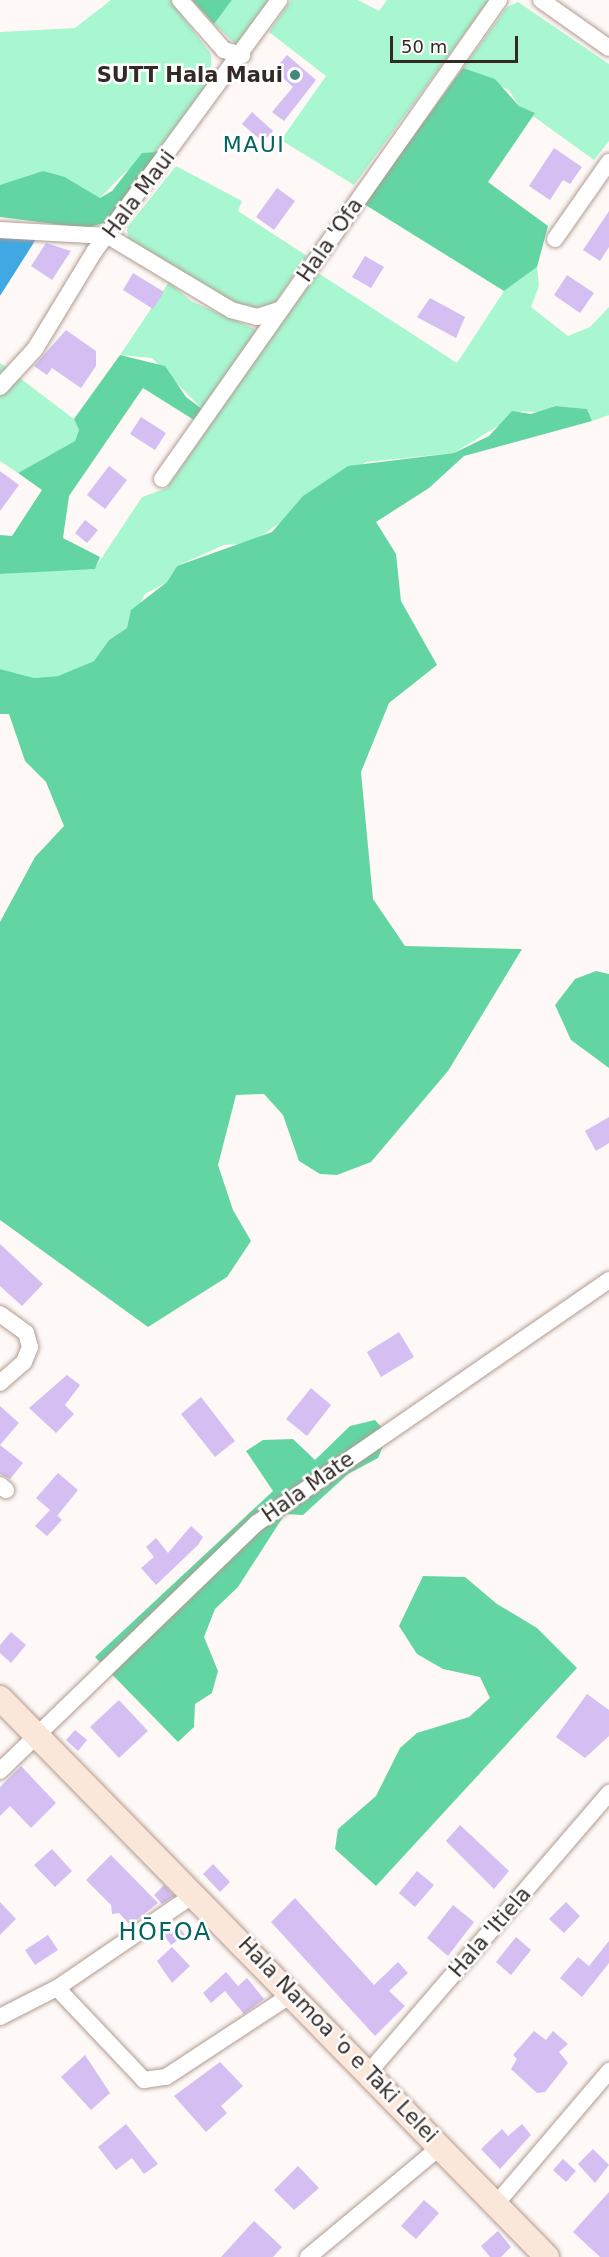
<!DOCTYPE html>
<meta charset="utf-8">
<style>
body{margin:0}
#map{position:relative;width:609px;height:2257px;overflow:hidden;background:#fef9f7;font-family:"DejaVu Sans",sans-serif}
div>[style]{position:absolute}
.green>*{inset:0;background:#a8f7d1}
.forest>*{inset:0;background:#63d5a3}
.water>*{inset:0;background:#40a9e3}
.building>*{inset:0;background:#d4bef2}
.roads{filter:drop-shadow(0 0 2px #b19b90) drop-shadow(0 0 2px #b19b90)}
.street>*{height:16px;margin:-8px;padding:0 8px;transform-origin:8px;border-radius:8px;background:#fff}
.secondary>*{height:24px;margin:-12px;padding:0 12px;transform-origin:12px;border-radius:12px;background:#fbe6da}
.dots>*{width:16px;height:16px;translate:-50% -50%;box-sizing:border-box;border:3px solid #fff;border-radius:50%}
span{translate:-50% -50%;white-space:nowrap;text-align:center;line-height:1.15;-webkit-text-stroke:5px #fff;paint-order:stroke}
.poi-label{font-size:21px;color:#332a26;font-weight:700}
.right{translate:-100% -50%;text-align:right}
.street-label{font-size:21px;color:#332a26}
.neighbourhood-label{font-size:22px;color:#04665d;letter-spacing:1.5px}
.quarter-label{font-size:24px;color:#04665d;letter-spacing:1.5px}
.scale{position:absolute;left:390px;top:36px;width:128px;height:27px;box-sizing:border-box;border:3px solid #332a26;border-top:0;padding-left:8px;font-size:18px;line-height:21px;white-space:nowrap;color:#332a26;-webkit-text-stroke:4px #fff;paint-order:stroke}
</style>
<div id="map">
<div class="green">
<div style="clip-path:polygon(111px 0,170px 0,211px 54px,211px 81px,159px 152px,124px 173px,100px 198px,65px 177px,0 185px,0 32px,75px 28px)"></div>
<div style="clip-path:polygon(232px 0,270px 0,239px 47px,214px 24px)"></div>
<div style="clip-path:polygon(291px 0,358px 0,379px 11px,387px 0,489px 0,354px 185px,281px 140px,326px 76px,269px 32px)"></div>
<div style="clip-path:polygon(518px 2px,609px 64px,609px 141px,594px 160px,519px 106px,509px 90px,463px 68px,507px 7px)"></div>
<div style="clip-path:polygon(176px 166px,242px 201px,238px 211px,307px 256px,275px 303px,255px 308px,233px 302px,128px 240px,127px 228px)"></div>
<div style="clip-path:polygon(537px 267px,539px 286px,531px 307px,568px 336px,590px 327px,609px 307px,609px 415px,592px 421px,587px 409px,556px 406px,545px 413px,522px 411px,454px 453px,366px 462px,251px 543px,224px 545px,177px 566px,167px 582px,145px 594px,127px 628px,109px 640px,94px 661px,58px 676px,34px 678px,0 669px,0 574px,95px 568px,142px 497px,167px 488px,315px 271px,457px 363px,504px 291px)"></div>
<div style="clip-path:polygon(169px 282px,191px 301px,257px 330px,202px 409px,152px 358px,120px 355px)"></div>
<div style="clip-path:polygon(0 363px,74px 419px,79px 430px,75px 441px,18px 473px,0 461px)"></div>
</div>
<div class="forest">
<div style="clip-path:polygon(192px 0,232px 0,214px 24px)"></div>
<div style="clip-path:polygon(463px 68px,495px 79px,519px 106px,535px 113px,488px 182px,548px 226px,537px 267px,504px 291px,364px 204px)"></div>
<div style="clip-path:polygon(159px 152px,109px 222px,85px 228px,0 217px,0 185px,43px 171px,65px 177px,100px 198px,112px 191px,142px 153px)"></div>
<div style="clip-path:polygon(120px 355px,165px 366px,186px 397px,202px 409px,194px 420px,143px 388px,69px 496px,63px 538px,100px 557px,95px 569px,0 574px,0 535px,12px 536px,42px 490px,18px 473px,75px 441px,79px 430px,74px 419px)"></div>
<div style="clip-path:polygon(556px 406px,587px 409px,592px 421px,464px 456px,429px 488px,376px 522px,396px 554px,401px 601px,437px 665px,389px 703px,361px 772px,373px 899px,405px 946px,522px 949px,448px 1071px,371px 1162px,337px 1175px,320px 1174px,299px 1161px,283px 1115px,264px 1094px,236px 1095px,218px 1165px,233px 1210px,251px 1241px,227px 1277px,148px 1327px,0 1220px,0 922px,35px 857px,64px 826px,46px 782px,25px 761px,9px 714px,0 714px,0 669px,34px 678px,58px 676px,94px 661px,109px 640px,127px 628px,131px 610px,167px 582px,177px 566px,272px 532px,303px 496px,348px 466px,454px 453px,489px 436px,512px 411px,531px 414px)"></div>
<div style="clip-path:polygon(596px 971px,609px 974px,609px 1068px,571px 1040px,555px 1005px,575px 979px)"></div>
<div style="clip-path:polygon(375px 1420px,388px 1434px,378px 1458px,348px 1474px,303px 1515px,285px 1514px,238px 1587px,215px 1609px,204px 1637px,218px 1671px,212px 1693px,195px 1704px,194px 1727px,178px 1742px,95px 1657px,273px 1491px,246px 1451px,263px 1440px,293px 1439px,315px 1460px,350px 1426px)"></div>
<div style="clip-path:polygon(423px 1576px,465px 1577px,497px 1604px,537px 1628px,577px 1668px,376px 1886px,335px 1849px,338px 1829px,376px 1796px,400px 1748px,417px 1733px,469px 1717px,490px 1698px,480px 1677px,443px 1669px,417px 1654px,399px 1626px)"></div>
</div>
<div class="water">
<div style="clip-path:polygon(0 236px,38px 236px,0 296px)"></div>
</div>
<div class="building">
<div style="clip-path:polygon(287px 55px,316px 80px,284px 121px,272px 112px,293px 87px,274px 70px)"></div>
<div style="clip-path:polygon(252px 112px,273px 131px,263px 142px,242px 124px)"></div>
<div style="clip-path:polygon(554px 148px,582px 167px,570px 184px,563px 180px,550px 200px,529px 186px)"></div>
<div style="clip-path:polygon(277px 188px,295px 201px,274px 230px,256px 217px)"></div>
<div style="clip-path:polygon(609px 211px,609px 247px,600px 261px,583px 250px)"></div>
<div style="clip-path:polygon(46px 243px,71px 251px,52px 280px,31px 266px)"></div>
<div style="clip-path:polygon(365px 256px,384px 267px,371px 288px,352px 277px)"></div>
<div style="clip-path:polygon(133px 273px,164px 292px,153px 309px,123px 290px)"></div>
<div style="clip-path:polygon(567px 275px,594px 293px,580px 313px,554px 295px)"></div>
<div style="clip-path:polygon(430px 298px,465px 317px,456px 338px,417px 317px)"></div>
<div style="clip-path:polygon(66px 330px,96px 351px,96px 366px,81px 388px,52px 368px,47px 375px,34px 366px)"></div>
<div style="clip-path:polygon(141px 417px,166px 433px,155px 450px,130px 434px)"></div>
<div style="clip-path:polygon(109px 466px,127px 480px,105px 509px,87px 495px)"></div>
<div style="clip-path:polygon(0 471px,19px 485px,0 511px)"></div>
<div style="clip-path:polygon(85px 520px,98px 530px,87px 543px,75px 533px)"></div>
<div style="clip-path:polygon(609px 1117px,609px 1143px,596px 1151px,585px 1131px)"></div>
<div style="clip-path:polygon(0 1244px,43px 1284px,22px 1306px,0 1286px)"></div>
<div style="clip-path:polygon(399px 1332px,414px 1357px,381px 1377px,367px 1352px)"></div>
<div style="clip-path:polygon(67px 1375px,80px 1385px,65px 1405px,74px 1414px,56px 1433px,29px 1408px)"></div>
<div style="clip-path:polygon(311px 1388px,331px 1405px,307px 1436px,286px 1419px)"></div>
<div style="clip-path:polygon(201px 1397px,235px 1441px,215px 1457px,181px 1414px)"></div>
<div style="clip-path:polygon(0 1406px,19px 1423px,0 1445px,23px 1463px,10px 1479px,0 1474px)"></div>
<div style="clip-path:polygon(58px 1473px,78px 1490px,57px 1516px,53px 1512px,62px 1520px,47px 1536px,35px 1526px,50px 1510px,36px 1498px)"></div>
<div style="clip-path:polygon(191px 1526px,203px 1537px,198px 1545px,156px 1585px,141px 1568px,154px 1557px,146px 1547px,156px 1538px,168px 1553px)"></div>
<div style="clip-path:polygon(11px 1632px,26px 1645px,11px 1663px,0 1653px,0 1645px)"></div>
<div style="clip-path:polygon(587px 1694px,609px 1710px,609px 1736px,585px 1758px,556px 1737px)"></div>
<div style="clip-path:polygon(119px 1700px,148px 1731px,119px 1758px,90px 1727px)"></div>
<div style="clip-path:polygon(75px 1730px,87px 1740px,78px 1751px,66px 1740px)"></div>
<div style="clip-path:polygon(21px 1766px,56px 1803px,31px 1828px,10px 1806px,0 1816px,0 1787px)"></div>
<div style="clip-path:polygon(460px 1825px,509px 1871px,494px 1889px,446px 1841px)"></div>
<div style="clip-path:polygon(52px 1849px,72px 1871px,55px 1887px,34px 1865px)"></div>
<div style="clip-path:polygon(111px 1855px,158px 1903px,130px 1925px,119px 1913px,112px 1914px,111px 1905px,86px 1880px)"></div>
<div style="clip-path:polygon(213px 1864px,230px 1882px,220px 1892px,203px 1874px)"></div>
<div style="clip-path:polygon(417px 1871px,434px 1885px,415px 1907px,399px 1893px)"></div>
<div style="clip-path:polygon(164px 1885px,174px 1896px,162px 1904px,154px 1895px)"></div>
<div style="clip-path:polygon(295px 1898px,374px 1985px,398px 1962px,408px 1973px,389px 1991px,405px 2006px,375px 2036px,271px 1922px)"></div>
<div style="clip-path:polygon(0 1902px,16px 1919px,0 1935px)"></div>
<div style="clip-path:polygon(566px 1902px,580px 1916px,564px 1933px,549px 1919px)"></div>
<div style="clip-path:polygon(453px 1905px,474px 1922px,448px 1956px,427px 1938px)"></div>
<div style="clip-path:polygon(177px 1924px,185px 1935px,171px 1945px,163px 1934px)"></div>
<div style="clip-path:polygon(48px 1935px,58px 1950px,35px 1965px,25px 1950px)"></div>
<div style="clip-path:polygon(516px 1937px,531px 1950px,511px 1975px,496px 1962px)"></div>
<div style="clip-path:polygon(609px 1941px,609px 1963px,582px 1997px,560px 1978px,578px 1957px,589px 1966px)"></div>
<div style="clip-path:polygon(172px 1947px,190px 1966px,172px 1983px,157px 1961px)"></div>
<div style="clip-path:polygon(226px 1972px,238px 1986px,247px 1978px,264px 1999px,244px 2014px,225px 1991px,211px 2003px,203px 1993px)"></div>
<div style="clip-path:polygon(534px 2031px,546px 2040px,553px 2031px,568px 2044px,559px 2052px,568px 2063px,545px 2092px,537px 2093px,511px 2069px,517px 2059px,513px 2055px)"></div>
<div style="clip-path:polygon(85px 2055px,110px 2093px,91px 2110px,61px 2077px)"></div>
<div style="clip-path:polygon(220px 2062px,243px 2086px,221px 2106px,227px 2113px,206px 2132px,174px 2096px)"></div>
<div style="clip-path:polygon(126px 2124px,158px 2164px,144px 2174px,132px 2158px,116px 2170px,98px 2147px)"></div>
<div style="clip-path:polygon(522px 2124px,531px 2135px,500px 2169px,481px 2149px,502px 2129px,508px 2136px)"></div>
<div style="clip-path:polygon(593px 2149px,609px 2165px,595px 2183px,578px 2164px)"></div>
<div style="clip-path:polygon(563px 2159px,576px 2171px,566px 2182px,553px 2170px)"></div>
<div style="clip-path:polygon(298px 2166px,319px 2188px,294px 2210px,274px 2190px)"></div>
<div style="clip-path:polygon(609px 2192px,609px 2257px,600px 2257px,573px 2232px)"></div>
<div style="clip-path:polygon(424px 2200px,439px 2213px,416px 2239px,401px 2226px)"></div>
<div style="clip-path:polygon(254px 2221px,282px 2247px,273px 2257px,221px 2257px)"></div>
<div style="clip-path:polygon(498px 2231px,511px 2247px,501px 2257px,490px 2257px,481px 2246px)"></div>
</div>
<div class="roads">
<div class="street">
<div style="left:180px;top:0;width:67px;rotate:48.7deg"></div>
<div style="left:224px;top:50px;width:19px;rotate:16deg"></div>
<div style="left:541px;top:0;width:83px;rotate:35.2deg"></div>
<div style="left:0;top:230px;width:108px;rotate:3.2deg"></div>
<div style="left:108px;top:236px;width:144px;rotate:31deg"></div>
<div style="left:231px;top:310px;width:27px;rotate:15deg"></div>
<div style="left:257px;top:317px;width:25px;rotate:-18deg"></div>
<div style="left:555px;top:239px;width:94px;rotate:-55deg"></div>
<div style="left:0;top:387px;width:52px;rotate:-47.4deg"></div>
<div style="left:35px;top:349px;width:114px;rotate:-58.7deg"></div>
<div style="left:94px;top:252px;width:313px;rotate:-53.7deg"></div>
<div style="left:162px;top:479px;width:586px;rotate:-54.87deg"></div>
<div style="left:0;top:1314px;width:32px;rotate:36deg"></div>
<div style="left:26px;top:1333px;width:15px;rotate:74deg"></div>
<div style="left:30px;top:1347px;width:16px;rotate:112deg"></div>
<div style="left:24px;top:1362px;width:32px;rotate:139deg"></div>
<div style="left:0;top:1485px;width:8px;rotate:40deg"></div>
<div style="left:0;top:1771px;width:357px;rotate:-44deg"></div>
<div style="left:257px;top:1523px;width:428px;rotate:-34.6deg"></div>
<div style="left:57px;top:1988px;width:127px;rotate:46.6deg"></div>
<div style="left:144px;top:2080px;width:22px;rotate:-8deg"></div>
<div style="left:166px;top:2077px;width:153px;rotate:-33.3deg"></div>
<div style="left:0;top:2017px;width:64px;rotate:-27deg"></div>
<div style="left:57px;top:1988px;width:167px;rotate:-34.3deg"></div>
<div style="left:370px;top:2071px;width:367px;rotate:-49.3deg"></div>
<div style="left:496px;top:2204px;width:175px;rotate:-49.6deg"></div>
<div style="left:308px;top:2257px;width:173px;rotate:-39.8deg"></div>
</div>
<div class="secondary">
<div style="left:0;top:1698px;width:782px;rotate:45.62deg"></div>
</div>
</div>
<div class="dots">
<div style="left:295px;top:75px;background:#42887f"></div>
</div>
<div class="poi-label">
<span class="right" style="left:283px;top:75px">SUTT Hala Maui</span>
</div>
<div class="street-label">
<span style="left:139px;top:194px;rotate:-53deg">Hala Maui</span>
<span style="left:330px;top:240px;rotate:-55deg">Hala 'Ofa</span>
<span style="left:308px;top:1487px;rotate:-35deg">Hala Mate</span>
<span style="left:490px;top:1932px;rotate:-49deg">Hala 'Itiela</span>
<span style="left:338px;top:2040px;rotate:46deg">Hala Namoa 'o e Taki Lelei</span>
</div>
<div class="neighbourhood-label">
<span style="left:254px;top:145px">MAUI</span>
</div>
<div class="quarter-label">
<span style="left:165px;top:1933px">HŌFOA</span>
</div>
<div class="scale">50 m</div>
</div>
